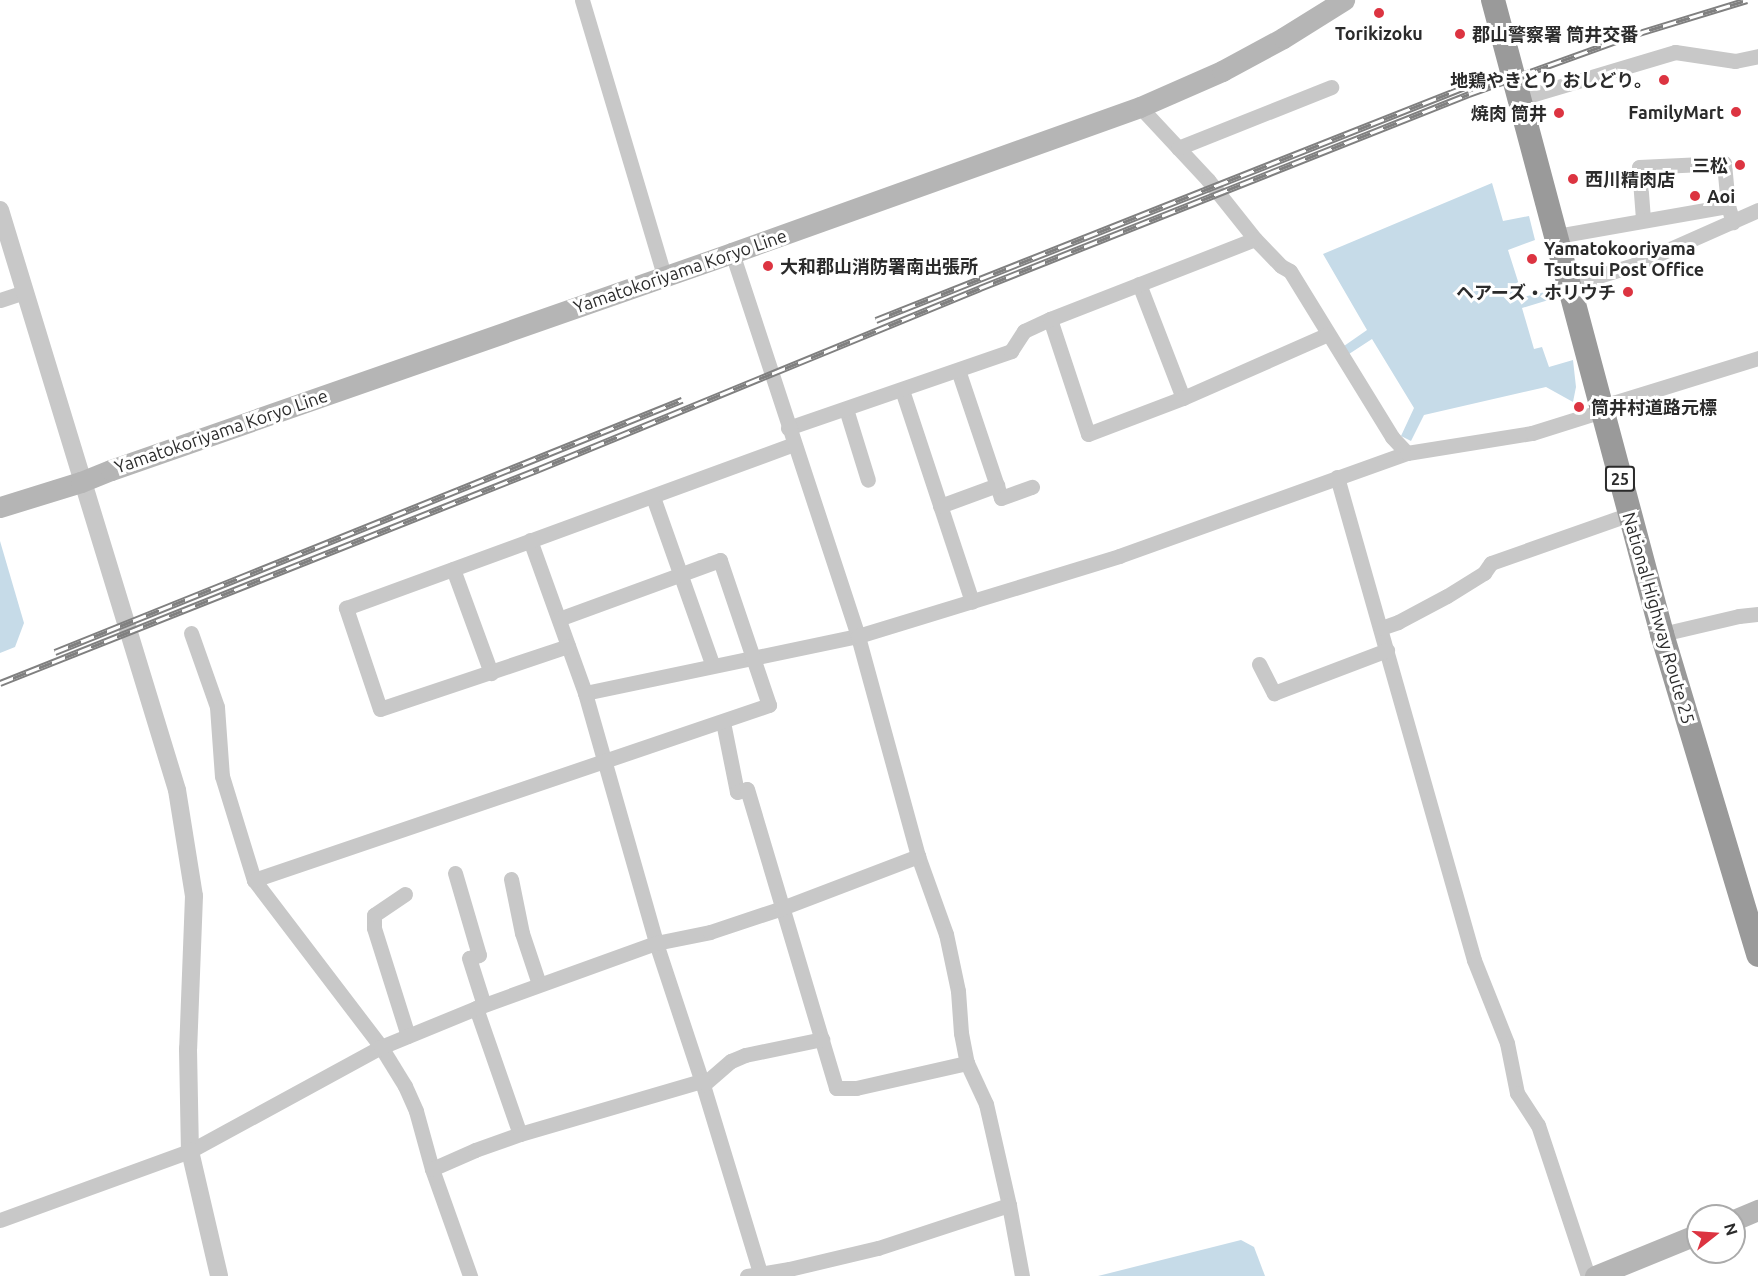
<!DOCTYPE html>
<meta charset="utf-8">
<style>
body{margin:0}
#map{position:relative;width:1758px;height:1276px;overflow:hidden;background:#fff;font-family:Ubuntu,"Noto Sans JP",sans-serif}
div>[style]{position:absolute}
.water>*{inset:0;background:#c6dbe8}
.minor>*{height:15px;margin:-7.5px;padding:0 7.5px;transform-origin:7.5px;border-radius:7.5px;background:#c8c8c8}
.tertiary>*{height:18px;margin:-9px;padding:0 9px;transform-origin:9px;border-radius:9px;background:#c8c8c8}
.secondary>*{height:21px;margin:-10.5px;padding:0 10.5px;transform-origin:10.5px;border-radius:10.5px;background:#b5b5b5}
.trunk>*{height:24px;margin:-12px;padding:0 12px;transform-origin:12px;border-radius:12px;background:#9a9a9a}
.rail>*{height:7px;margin-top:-3.5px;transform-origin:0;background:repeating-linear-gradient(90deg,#fff 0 14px,#808080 0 28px);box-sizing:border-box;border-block:2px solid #808080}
.dots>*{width:16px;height:16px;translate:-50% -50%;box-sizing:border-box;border:3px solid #fff;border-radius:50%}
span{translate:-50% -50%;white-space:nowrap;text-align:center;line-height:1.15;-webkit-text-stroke:6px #fff;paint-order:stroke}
.shield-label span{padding:2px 4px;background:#fff;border:2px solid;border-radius:4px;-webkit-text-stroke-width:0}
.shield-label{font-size:16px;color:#2b2b2b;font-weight:700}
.poi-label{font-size:18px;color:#2b2b2b;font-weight:700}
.left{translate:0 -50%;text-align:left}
.right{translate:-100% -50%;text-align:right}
.street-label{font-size:18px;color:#2b2b2b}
.north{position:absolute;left:1686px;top:1204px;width:60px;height:60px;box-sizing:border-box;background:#fff;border:2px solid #aaa;border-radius:50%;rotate:73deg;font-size:16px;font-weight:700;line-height:24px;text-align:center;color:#2b2b2b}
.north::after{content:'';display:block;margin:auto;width:21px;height:27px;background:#dc3441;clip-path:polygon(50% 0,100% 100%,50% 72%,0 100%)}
</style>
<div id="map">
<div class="water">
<div style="clip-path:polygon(1492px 183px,1503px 221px,1529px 216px,1535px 240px,1508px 250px,1523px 297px,1554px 290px,1555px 298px,1522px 308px,1534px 349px,1542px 347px,1549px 367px,1573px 360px,1576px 387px,1573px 402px,1546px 387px,1424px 415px,1411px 441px,1401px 436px,1414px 408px,1372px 339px,1349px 354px,1344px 346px,1367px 330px,1323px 254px)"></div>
<div style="clip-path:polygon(0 541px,24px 623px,15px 647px,0 653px)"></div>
<div style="clip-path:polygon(1241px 1240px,1254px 1247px,1265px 1276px,1098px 1276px)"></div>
</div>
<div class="minor">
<div style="left:582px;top:0;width:287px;rotate:73.4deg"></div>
<div style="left:1521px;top:98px;width:161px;rotate:-16.6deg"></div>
<div style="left:1675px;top:52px;width:61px;rotate:8.5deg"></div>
<div style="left:1735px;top:61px;width:24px;rotate:-12deg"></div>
<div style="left:1140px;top:107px;width:100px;rotate:47deg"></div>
<div style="left:1208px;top:180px;width:75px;rotate:51.5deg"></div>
<div style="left:1255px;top:239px;width:37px;rotate:46deg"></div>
<div style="left:1281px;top:266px;width:10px;rotate:29deg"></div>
<div style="left:1290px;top:271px;width:195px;rotate:58.4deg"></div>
<div style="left:1392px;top:437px;width:22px;rotate:47deg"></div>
<div style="left:1178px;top:148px;width:165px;rotate:-21.7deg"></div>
<div style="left:1643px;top:219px;width:52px;rotate:-94.4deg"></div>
<div style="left:1639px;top:167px;width:85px;rotate:-2.7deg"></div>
<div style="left:1724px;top:163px;width:43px;rotate:84.7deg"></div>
<div style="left:1728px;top:206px;width:17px;rotate:73deg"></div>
<div style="left:1557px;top:236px;width:174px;rotate:-10deg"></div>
<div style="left:1139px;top:284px;width:122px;rotate:68.9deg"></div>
<div style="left:1569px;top:285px;width:68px;rotate:-17.1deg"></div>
<div style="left:1634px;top:265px;width:136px;rotate:-23.9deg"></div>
<div style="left:0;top:300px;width:26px;rotate:-18deg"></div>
<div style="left:1050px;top:319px;width:121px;rotate:71.7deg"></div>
<div style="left:1088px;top:434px;width:102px;rotate:-20.8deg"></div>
<div style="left:1183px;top:398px;width:158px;rotate:-23.8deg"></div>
<div style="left:958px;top:370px;width:135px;rotate:71.4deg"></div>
<div style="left:1001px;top:498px;width:33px;rotate:-20deg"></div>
<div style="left:902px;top:390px;width:223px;rotate:71.7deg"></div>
<div style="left:846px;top:409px;width:74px;rotate:72.8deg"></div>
<div style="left:788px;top:428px;width:236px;rotate:-19deg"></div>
<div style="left:1011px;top:351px;width:24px;rotate:-57deg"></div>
<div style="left:1024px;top:331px;width:29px;rotate:-25deg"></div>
<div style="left:1050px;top:319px;width:220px;rotate:-21.3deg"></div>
<div style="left:1337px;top:477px;width:502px;rotate:74.16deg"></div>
<div style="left:1474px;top:960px;width:89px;rotate:68.3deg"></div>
<div style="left:1507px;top:1043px;width:51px;rotate:78.7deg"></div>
<div style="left:1517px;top:1093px;width:38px;rotate:57deg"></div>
<div style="left:1538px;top:1125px;width:159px;rotate:71.7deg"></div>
<div style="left:653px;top:497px;width:177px;rotate:70.5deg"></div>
<div style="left:940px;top:506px;width:61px;rotate:-20.2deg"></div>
<div style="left:530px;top:540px;width:163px;rotate:70.2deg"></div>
<div style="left:585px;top:693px;width:260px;rotate:74.1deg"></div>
<div style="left:656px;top:943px;width:150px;rotate:71.7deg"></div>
<div style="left:703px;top:1085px;width:196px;rotate:73.1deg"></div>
<div style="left:453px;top:569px;width:111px;rotate:69.9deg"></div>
<div style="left:1381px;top:628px;width:18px;rotate:-19deg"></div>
<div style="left:1398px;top:622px;width:55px;rotate:-28deg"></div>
<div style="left:1447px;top:596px;width:44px;rotate:-31.9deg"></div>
<div style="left:1484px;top:573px;width:12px;rotate:-55deg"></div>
<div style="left:1491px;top:563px;width:147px;rotate:-19.4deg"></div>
<div style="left:191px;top:633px;width:78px;rotate:70.6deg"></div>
<div style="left:217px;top:707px;width:69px;rotate:85.9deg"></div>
<div style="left:222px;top:776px;width:109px;rotate:72.9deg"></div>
<div style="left:254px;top:880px;width:210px;rotate:52.7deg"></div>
<div style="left:381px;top:1047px;width:46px;rotate:58.4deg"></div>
<div style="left:405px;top:1086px;width:27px;rotate:66deg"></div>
<div style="left:416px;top:1111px;width:60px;rotate:74.6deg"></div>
<div style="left:432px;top:1169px;width:114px;rotate:70.4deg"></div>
<div style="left:1662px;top:634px;width:79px;rotate:-13.2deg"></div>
<div style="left:1739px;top:616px;width:19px;rotate:-6deg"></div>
<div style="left:568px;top:646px;width:198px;rotate:161.5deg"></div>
<div style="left:380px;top:709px;width:107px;rotate:-108.6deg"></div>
<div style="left:346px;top:608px;width:477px;rotate:-20.1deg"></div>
<div style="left:1259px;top:664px;width:33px;rotate:63deg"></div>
<div style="left:1274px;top:693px;width:121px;rotate:-20.8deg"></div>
<div style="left:585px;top:693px;width:279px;rotate:-11.8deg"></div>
<div style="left:858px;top:636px;width:403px;rotate:-108.2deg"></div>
<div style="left:723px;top:722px;width:71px;rotate:78.7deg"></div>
<div style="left:737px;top:792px;width:10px;rotate:-17deg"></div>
<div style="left:747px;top:789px;width:312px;rotate:73.4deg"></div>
<div style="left:836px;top:1088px;width:20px"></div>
<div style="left:856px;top:1088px;width:114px;rotate:-12.7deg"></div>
<div style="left:918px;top:856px;width:83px;rotate:70.3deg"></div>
<div style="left:946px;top:934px;width:58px;rotate:78.1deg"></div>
<div style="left:958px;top:991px;width:42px;rotate:85.9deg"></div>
<div style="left:961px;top:1033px;width:31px;rotate:79deg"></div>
<div style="left:967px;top:1063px;width:45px;rotate:65.1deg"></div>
<div style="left:986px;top:1104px;width:104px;rotate:77.2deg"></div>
<div style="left:1009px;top:1205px;width:72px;rotate:79.6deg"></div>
<div style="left:455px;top:873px;width:85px;rotate:73.7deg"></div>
<div style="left:479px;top:955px;width:10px;rotate:163deg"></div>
<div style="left:469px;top:958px;width:49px;rotate:72.3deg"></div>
<div style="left:511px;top:879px;width:55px;rotate:78.5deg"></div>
<div style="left:522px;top:933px;width:54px;rotate:71.6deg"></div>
<div style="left:254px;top:880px;width:544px;rotate:-18.77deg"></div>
<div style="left:769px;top:705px;width:153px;rotate:-108.7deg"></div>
<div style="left:720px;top:560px;width:171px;rotate:159.9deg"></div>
<div style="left:405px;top:894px;width:37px;rotate:146deg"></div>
<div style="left:374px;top:915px;width:13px;rotate:90deg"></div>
<div style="left:374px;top:928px;width:113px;rotate:72.5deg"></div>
<div style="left:476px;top:1008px;width:133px;rotate:70.8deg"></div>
<div style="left:703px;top:1085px;width:37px;rotate:-41deg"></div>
<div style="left:731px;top:1061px;width:15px;rotate:-23deg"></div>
<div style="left:745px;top:1055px;width:79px;rotate:-11.7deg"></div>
<div style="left:432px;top:1169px;width:47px;rotate:-23.8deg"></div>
<div style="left:475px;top:1150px;width:48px;rotate:-19.6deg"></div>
<div style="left:520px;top:1134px;width:189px;rotate:-16.3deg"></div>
<div style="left:0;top:1220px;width:202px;rotate:-20deg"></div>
<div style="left:190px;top:1151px;width:217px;rotate:-28.6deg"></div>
<div style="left:381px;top:1047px;width:103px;rotate:-22.3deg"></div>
<div style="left:476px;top:1008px;width:191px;rotate:-19.9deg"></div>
<div style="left:656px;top:943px;width:55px;rotate:-11.5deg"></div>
<div style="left:710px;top:932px;width:76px;rotate:-18.4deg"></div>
<div style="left:782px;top:908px;width:146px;rotate:-20.9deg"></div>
<div style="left:918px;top:856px;width:228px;rotate:-105.3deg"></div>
<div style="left:858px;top:636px;width:273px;rotate:-17deg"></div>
<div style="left:1119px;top:556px;width:306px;rotate:-19.7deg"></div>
<div style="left:1407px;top:453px;width:127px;rotate:-9.1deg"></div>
<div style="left:1532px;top:433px;width:73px;rotate:-17.4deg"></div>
<div style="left:1602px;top:411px;width:14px;rotate:-36deg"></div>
<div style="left:1613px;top:403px;width:152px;rotate:-17.2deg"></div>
<div style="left:747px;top:1276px;width:43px;rotate:-9.5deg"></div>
<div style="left:789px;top:1269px;width:91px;rotate:-13.3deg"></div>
<div style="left:878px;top:1248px;width:138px;rotate:-18.2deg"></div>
</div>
<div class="tertiary">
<div style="left:0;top:210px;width:606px;rotate:73.03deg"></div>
<div style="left:177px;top:790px;width:107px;rotate:80.9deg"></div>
<div style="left:194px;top:896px;width:153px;rotate:92.2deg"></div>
<div style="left:188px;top:1049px;width:102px;rotate:88.9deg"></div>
<div style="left:190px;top:1151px;width:128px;rotate:76.9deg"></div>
</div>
<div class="secondary">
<div style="left:0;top:507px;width:85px;rotate:-17.2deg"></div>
<div style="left:81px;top:482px;width:32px;rotate:-22deg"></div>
<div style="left:111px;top:470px;width:658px;rotate:-19.26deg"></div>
<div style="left:732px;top:253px;width:433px;rotate:-19.7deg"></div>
<div style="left:1140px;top:107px;width:90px;rotate:-23.7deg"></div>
<div style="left:1222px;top:71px;width:69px;rotate:-28.4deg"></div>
<div style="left:1283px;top:38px;width:72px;rotate:-31.9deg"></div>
<div style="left:1734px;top:1220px;width:26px;rotate:-23deg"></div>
<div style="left:1595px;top:1276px;width:111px;rotate:-22.2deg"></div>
</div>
<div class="trunk">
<div style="left:1493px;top:0;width:656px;rotate:75.07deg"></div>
<div style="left:1662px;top:634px;width:335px;rotate:73.3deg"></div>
</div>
<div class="rail">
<div style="left:876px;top:320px;width:660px;rotate:-21.59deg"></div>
<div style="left:55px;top:652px;width:676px;rotate:-21.9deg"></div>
<div style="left:0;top:683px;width:580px;rotate:-21.65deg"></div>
<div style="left:539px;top:469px;width:477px;rotate:-22.3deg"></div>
<div style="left:980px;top:288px;width:526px;rotate:-21.64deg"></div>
<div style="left:1469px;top:94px;width:177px;rotate:-19.8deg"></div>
<div style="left:1636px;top:34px;width:116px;rotate:-17deg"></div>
</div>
<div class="dots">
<div style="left:1379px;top:13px;background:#dc3441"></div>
<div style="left:1460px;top:34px;background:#dc3441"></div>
<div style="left:1664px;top:80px;background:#dc3441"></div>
<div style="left:1736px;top:112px;background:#dc3441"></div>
<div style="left:1559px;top:113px;background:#dc3441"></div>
<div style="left:1740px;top:165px;background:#dc3441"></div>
<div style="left:1573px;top:179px;background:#dc3441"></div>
<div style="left:1695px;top:196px;background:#dc3441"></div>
<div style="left:1532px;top:259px;background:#dc3441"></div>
<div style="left:768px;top:266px;background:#dc3441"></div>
<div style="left:1628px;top:292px;background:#dc3441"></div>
<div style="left:1579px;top:407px;background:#dc3441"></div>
</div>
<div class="shield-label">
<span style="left:1620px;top:479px">25</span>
</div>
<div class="poi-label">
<span style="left:1379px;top:33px">Torikizoku</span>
<span class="left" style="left:1472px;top:34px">郡山警察署 筒井交番</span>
<span class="right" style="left:1652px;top:80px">地鶏やきとり おしどり。</span>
<span class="right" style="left:1724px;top:112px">FamilyMart</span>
<span class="right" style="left:1547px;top:113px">焼肉 筒井</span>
<span class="right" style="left:1728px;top:165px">三松</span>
<span class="left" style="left:1585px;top:179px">西川精肉店</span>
<span class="left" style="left:1707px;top:196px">Aoi</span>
<span class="left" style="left:1544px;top:259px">Yamatokooriyama<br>Tsutsui Post Office</span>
<span class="left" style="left:780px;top:266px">大和郡山消防署南出張所</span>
<span class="right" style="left:1616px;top:292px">ヘアーズ・ホリウチ</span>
<span class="left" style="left:1591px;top:407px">筒井村道路元標</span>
</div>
<div class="street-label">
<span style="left:680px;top:271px;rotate:-19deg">Yamatokoriyama Koryo Line</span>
<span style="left:221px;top:431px;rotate:-19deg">Yamatokoriyama Koryo Line</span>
<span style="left:1659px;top:618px;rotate:74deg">National Highway Route 25</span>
</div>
<div class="north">N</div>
</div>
